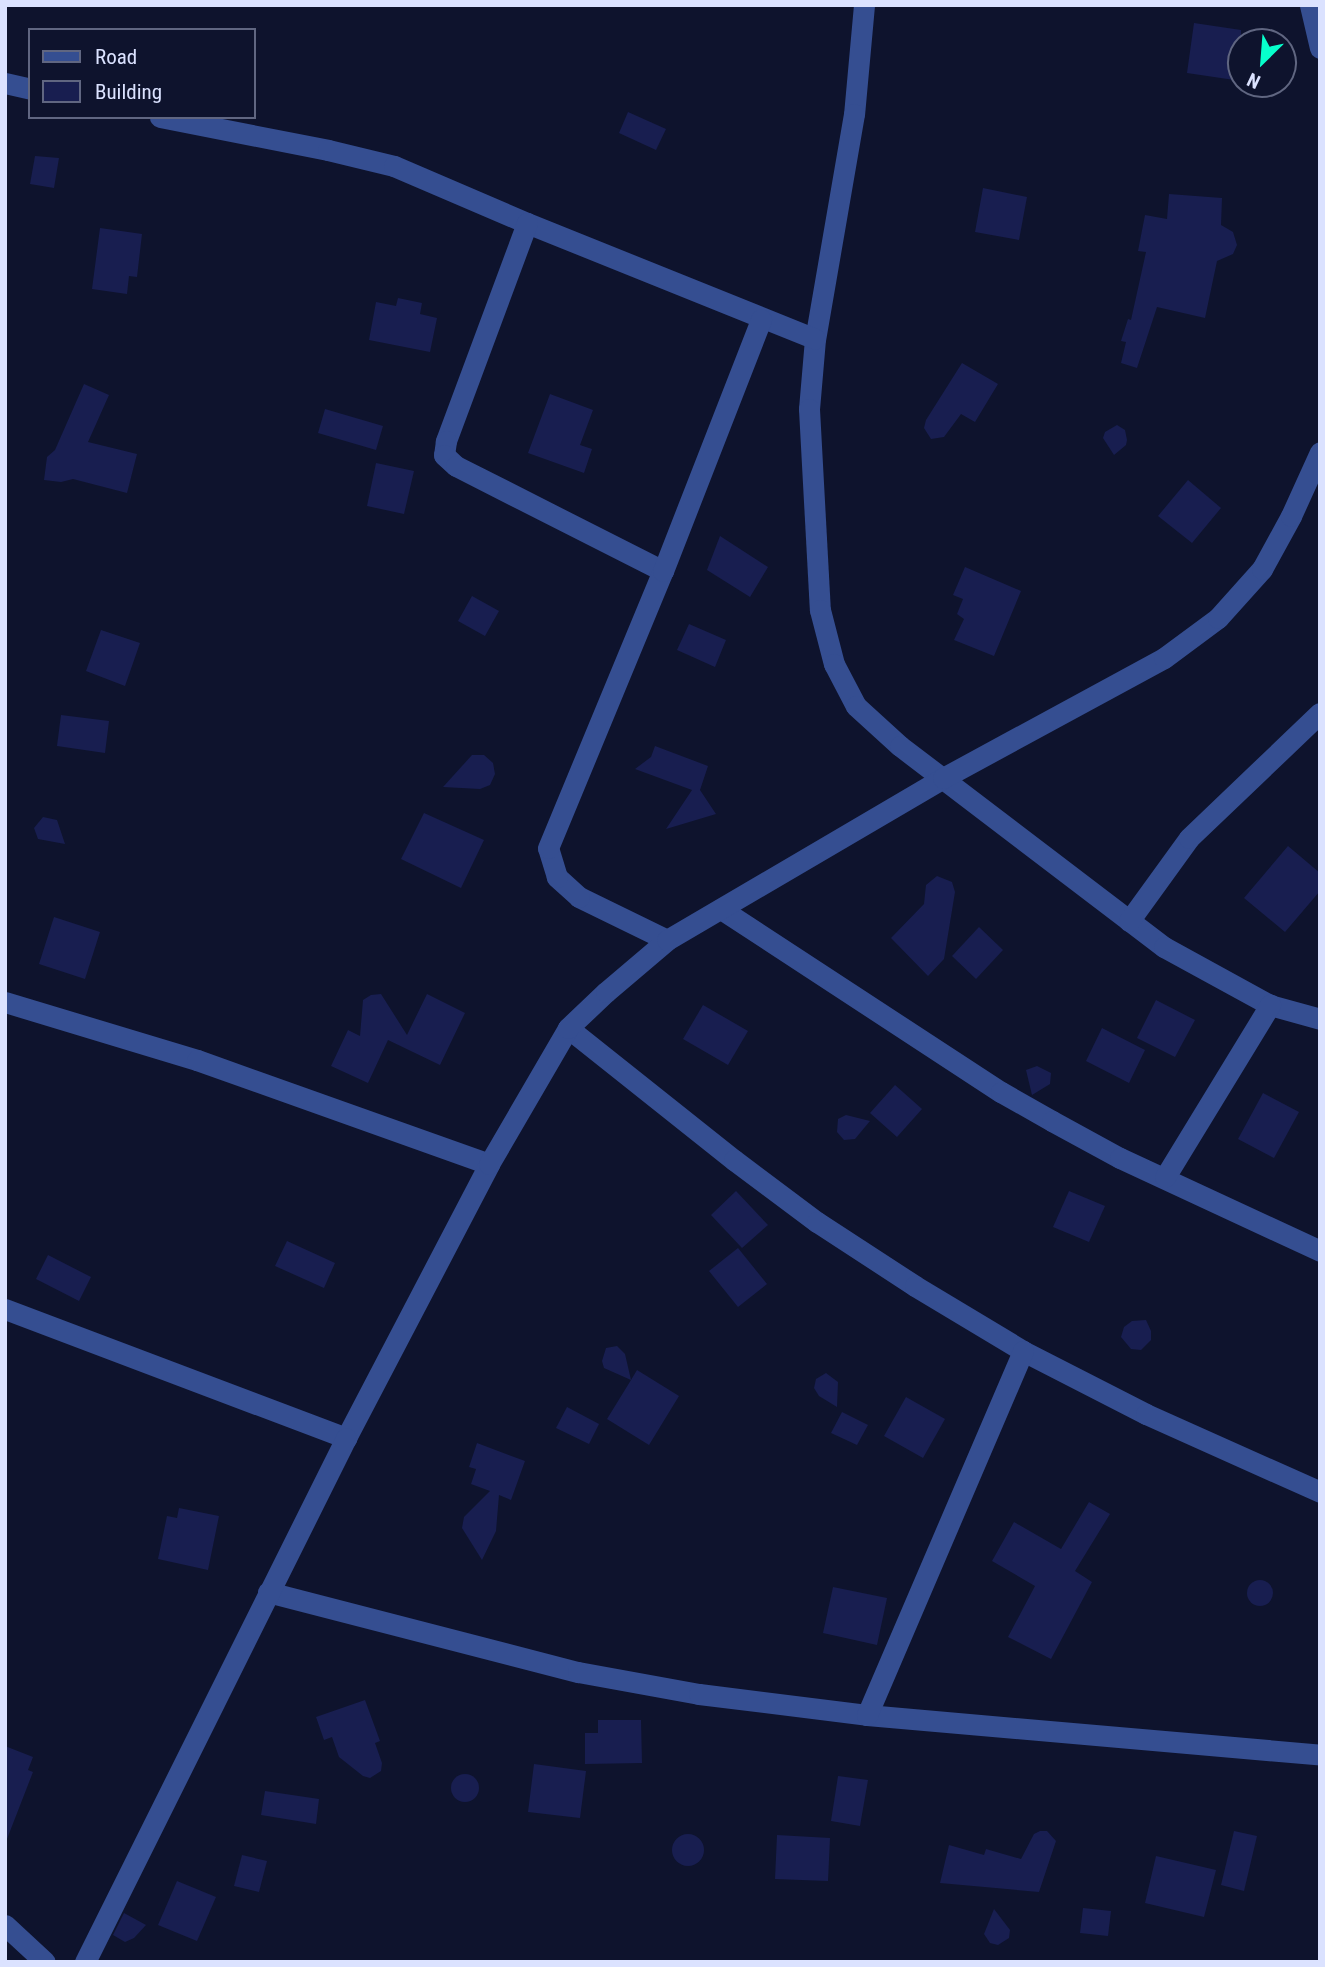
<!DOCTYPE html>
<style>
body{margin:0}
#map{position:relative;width:1325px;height:1967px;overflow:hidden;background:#0e132d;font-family:"Roboto Condensed",sans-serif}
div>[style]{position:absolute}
.building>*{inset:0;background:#181e50}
.round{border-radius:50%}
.minor>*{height:21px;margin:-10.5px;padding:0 10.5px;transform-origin:10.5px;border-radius:10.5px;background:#354e91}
span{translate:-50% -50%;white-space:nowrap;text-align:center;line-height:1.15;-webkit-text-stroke:6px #0e132d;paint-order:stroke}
.frame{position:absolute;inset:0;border:7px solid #dbe2ff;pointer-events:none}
.legend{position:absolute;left:28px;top:28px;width:228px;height:91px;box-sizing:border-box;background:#0e132d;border:2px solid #606681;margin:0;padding:9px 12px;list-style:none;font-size:21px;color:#dbe2ff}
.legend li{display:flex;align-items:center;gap:14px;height:35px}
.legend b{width:35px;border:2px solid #606681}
.north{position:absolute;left:1227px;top:28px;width:70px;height:70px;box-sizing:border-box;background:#0e132d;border:2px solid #606681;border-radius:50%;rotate:205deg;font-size:19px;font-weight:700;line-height:28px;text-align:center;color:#dbe2ff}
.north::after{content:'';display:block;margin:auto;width:24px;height:32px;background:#07ffcb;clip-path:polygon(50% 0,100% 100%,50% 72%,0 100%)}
</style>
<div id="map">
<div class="building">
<div style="clip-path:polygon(1194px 23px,1241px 30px,1241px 81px,1187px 73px)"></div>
<div style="clip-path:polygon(628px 112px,666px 129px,656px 150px,619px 133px)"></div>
<div style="clip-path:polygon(35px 156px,59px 158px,54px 188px,30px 184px)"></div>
<div style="clip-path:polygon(983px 188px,1027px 197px,1019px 240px,975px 232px)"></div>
<div style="clip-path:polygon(1169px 194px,1222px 198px,1221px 225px,1233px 232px,1237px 245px,1233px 254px,1217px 261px,1205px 318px,1157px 307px,1137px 368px,1121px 363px,1126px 342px,1121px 341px,1128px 319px,1131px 320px,1146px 252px,1138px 251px,1145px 215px,1167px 219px)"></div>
<div style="clip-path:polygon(100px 228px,142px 234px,137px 277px,129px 276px,127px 294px,92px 289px)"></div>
<div style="clip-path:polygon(398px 298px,422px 303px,420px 314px,437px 318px,430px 352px,369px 340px,376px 302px,396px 306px)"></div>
<div style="clip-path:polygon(962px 363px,998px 384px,975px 422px,961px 414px,944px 437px,931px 439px,924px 428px,926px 420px)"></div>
<div style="clip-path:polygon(84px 384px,109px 395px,88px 442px,137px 454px,127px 493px,73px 479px,61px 482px,44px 480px,47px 457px,55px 450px)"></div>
<div style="clip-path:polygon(550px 394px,593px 410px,580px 445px,592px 449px,584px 473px,528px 453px)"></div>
<div style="clip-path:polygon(325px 409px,383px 426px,376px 450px,318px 433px)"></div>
<div style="clip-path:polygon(1117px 425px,1125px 430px,1127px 440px,1126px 445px,1114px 455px,1103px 438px,1105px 432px)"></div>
<div style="clip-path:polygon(376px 463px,414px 471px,404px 514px,367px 506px)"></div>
<div style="clip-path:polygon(1188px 480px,1221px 508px,1192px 543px,1158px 516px)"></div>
<div style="clip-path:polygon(720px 536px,768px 567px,750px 597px,707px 570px)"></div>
<div style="clip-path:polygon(965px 567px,1021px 591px,994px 656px,954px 640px,964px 619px,957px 614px,963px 599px,953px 595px)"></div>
<div style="clip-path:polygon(472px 596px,499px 611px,485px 636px,458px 621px)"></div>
<div style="clip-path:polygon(689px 624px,726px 640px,715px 667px,677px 650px)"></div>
<div style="clip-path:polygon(101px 630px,140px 643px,125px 686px,86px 671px)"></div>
<div style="clip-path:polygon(61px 715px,109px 721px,105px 753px,57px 746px)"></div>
<div style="clip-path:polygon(655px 746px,708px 766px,700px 790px,716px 814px,666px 829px,692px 790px,635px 769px,651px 757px)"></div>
<div style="clip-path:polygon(472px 755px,484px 755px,493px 763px,495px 774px,490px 785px,480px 789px,443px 787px)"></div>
<div style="clip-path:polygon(424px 813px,484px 840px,461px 888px,401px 859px)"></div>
<div style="clip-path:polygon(43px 817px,57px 820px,65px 844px,38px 839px,34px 828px)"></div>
<div style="clip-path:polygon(1288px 846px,1320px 873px,1320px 891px,1285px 932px,1244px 898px)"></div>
<div style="clip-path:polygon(937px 876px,952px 882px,955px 892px,944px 959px,928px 976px,891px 938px,924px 904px,926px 885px)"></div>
<div style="clip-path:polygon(54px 917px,100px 932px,85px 979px,39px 964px)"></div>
<div style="clip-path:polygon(979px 927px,1003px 950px,976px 979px,952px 956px)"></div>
<div style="clip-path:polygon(381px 994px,407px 1035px,427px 994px,465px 1013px,440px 1065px,388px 1040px,368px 1083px,331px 1066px,348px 1030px,360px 1036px,363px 1000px,371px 995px)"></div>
<div style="clip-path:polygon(1156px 1000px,1195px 1020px,1175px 1057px,1137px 1038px)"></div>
<div style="clip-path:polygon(703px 1005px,748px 1031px,728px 1065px,683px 1039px)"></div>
<div style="clip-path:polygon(1102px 1028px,1145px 1050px,1129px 1083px,1086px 1061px)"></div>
<div style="clip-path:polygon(1037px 1066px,1051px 1073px,1050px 1084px,1032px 1095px,1026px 1070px)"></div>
<div style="clip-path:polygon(895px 1085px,922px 1109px,897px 1137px,870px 1113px)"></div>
<div style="clip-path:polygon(1263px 1093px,1299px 1112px,1274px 1158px,1238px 1139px)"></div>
<div style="clip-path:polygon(846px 1115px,870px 1121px,855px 1139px,844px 1140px,837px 1132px,838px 1119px)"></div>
<div style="clip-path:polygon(736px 1191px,768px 1225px,742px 1248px,711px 1215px)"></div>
<div style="clip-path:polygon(1069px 1191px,1105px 1206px,1089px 1242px,1053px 1227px)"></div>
<div style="clip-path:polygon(287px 1241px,335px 1263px,324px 1288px,275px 1266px)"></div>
<div style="clip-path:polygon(738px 1248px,767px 1284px,738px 1307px,709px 1271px)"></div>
<div style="clip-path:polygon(48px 1255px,91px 1277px,79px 1301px,36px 1279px)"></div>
<div style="clip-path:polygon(1146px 1320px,1151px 1331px,1151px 1340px,1141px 1350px,1131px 1349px,1121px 1337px,1124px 1327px,1132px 1321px)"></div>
<div style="clip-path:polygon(617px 1346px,625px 1354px,631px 1380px,637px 1370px,679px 1396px,649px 1445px,607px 1419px,631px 1380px,604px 1368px,602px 1361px,606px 1348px)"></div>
<div style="clip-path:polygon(826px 1373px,838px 1382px,837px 1407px,819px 1396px,814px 1388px,816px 1379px)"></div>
<div style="clip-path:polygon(906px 1397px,945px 1419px,923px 1458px,884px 1436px)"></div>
<div style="clip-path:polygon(567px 1407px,599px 1424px,589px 1444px,556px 1428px)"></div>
<div style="clip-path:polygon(842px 1412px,868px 1425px,857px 1445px,831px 1433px)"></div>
<div style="clip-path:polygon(477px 1443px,525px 1461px,511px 1500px,499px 1495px,496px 1531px,482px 1560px,462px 1528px,464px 1517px,490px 1491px,471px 1484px,476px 1469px,469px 1467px)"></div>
<div style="clip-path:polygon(1089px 1502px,1110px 1514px,1075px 1571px,1092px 1582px,1051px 1659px,1008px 1637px,1035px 1586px,992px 1561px,1014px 1522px,1061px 1549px)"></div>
<div style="clip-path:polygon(179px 1508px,219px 1516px,208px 1570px,158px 1559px,167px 1516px,177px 1518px)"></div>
<div class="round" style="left:1247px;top:1580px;width:26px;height:26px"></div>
<div style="clip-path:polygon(833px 1587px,887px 1598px,877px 1645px,823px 1633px)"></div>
<div style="clip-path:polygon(365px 1700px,380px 1741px,375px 1743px,382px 1763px,381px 1771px,370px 1778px,363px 1776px,339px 1757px,332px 1737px,324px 1740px,316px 1717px)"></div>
<div style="clip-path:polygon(598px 1720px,641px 1720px,642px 1763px,585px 1764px,585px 1733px,598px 1733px)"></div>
<div style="clip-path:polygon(5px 1746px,33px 1757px,28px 1770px,33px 1772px,7px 1839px)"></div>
<div style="clip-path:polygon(534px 1764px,586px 1771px,580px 1818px,528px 1812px)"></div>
<div class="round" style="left:451px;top:1774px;width:28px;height:28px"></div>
<div style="clip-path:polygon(838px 1776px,868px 1780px,860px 1826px,831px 1821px)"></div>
<div style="clip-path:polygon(265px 1791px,319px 1799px,316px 1824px,261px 1815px)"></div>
<div style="clip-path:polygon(1040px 1831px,1047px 1831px,1056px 1841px,1039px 1892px,940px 1883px,949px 1845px,984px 1855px,986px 1849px,1021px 1859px,1034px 1834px)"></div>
<div style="clip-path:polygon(1234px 1831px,1257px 1836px,1244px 1891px,1221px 1885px)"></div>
<div class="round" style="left:672px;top:1834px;width:32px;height:32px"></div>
<div style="clip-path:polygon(777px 1835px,830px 1838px,828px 1881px,775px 1879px)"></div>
<div style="clip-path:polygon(242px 1855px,267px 1861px,259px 1892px,234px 1886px)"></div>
<div style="clip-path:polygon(1156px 1856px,1216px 1870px,1204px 1917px,1145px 1903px)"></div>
<div style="clip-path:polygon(177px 1881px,216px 1897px,197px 1941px,158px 1925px)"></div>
<div style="clip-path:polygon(1083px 1908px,1111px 1911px,1108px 1936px,1080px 1933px)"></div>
<div style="clip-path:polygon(994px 1909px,1010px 1930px,1009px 1938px,998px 1945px,990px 1943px,984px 1934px)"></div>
<div style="clip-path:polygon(124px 1913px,146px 1925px,134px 1938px,125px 1942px,113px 1935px)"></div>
</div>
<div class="minor">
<div style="left:864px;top:5px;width:109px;rotate:95.2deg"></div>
<div style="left:854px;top:114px;width:228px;rotate:99.8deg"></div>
<div style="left:815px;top:339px;width:70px;rotate:94.9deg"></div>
<div style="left:809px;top:409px;width:201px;rotate:86.9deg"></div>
<div style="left:820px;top:610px;width:56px;rotate:75.5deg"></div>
<div style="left:834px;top:664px;width:47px;rotate:62.4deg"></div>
<div style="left:856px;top:706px;width:59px;rotate:42.3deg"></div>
<div style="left:900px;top:746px;width:332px;rotate:37.3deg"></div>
<div style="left:1164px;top:947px;width:121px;rotate:28.7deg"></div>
<div style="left:1270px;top:1005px;width:52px;rotate:15.6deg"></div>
<div style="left:1310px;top:5px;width:44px;rotate:76.9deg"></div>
<div style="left:5px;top:83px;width:26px;rotate:13deg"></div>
<div style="left:160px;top:117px;width:171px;rotate:11.1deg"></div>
<div style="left:328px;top:150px;width:68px;rotate:13.6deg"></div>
<div style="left:394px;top:166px;width:145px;rotate:23.2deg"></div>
<div style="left:527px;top:223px;width:310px;rotate:21.9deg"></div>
<div style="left:527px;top:223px;width:233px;rotate:110.4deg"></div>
<div style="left:446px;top:441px;width:14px;rotate:98deg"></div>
<div style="left:444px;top:455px;width:16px;rotate:43deg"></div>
<div style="left:456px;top:466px;width:232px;rotate:26.9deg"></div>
<div style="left:721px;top:909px;width:334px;rotate:33.2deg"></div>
<div style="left:1001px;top:1092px;width:59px;rotate:29.6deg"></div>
<div style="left:1052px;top:1121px;width:77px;rotate:28.6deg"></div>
<div style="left:1120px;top:1158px;width:221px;rotate:24.9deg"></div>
<div style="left:1129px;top:921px;width:102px;rotate:-54.1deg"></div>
<div style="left:1189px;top:838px;width:181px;rotate:-43.7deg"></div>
<div style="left:667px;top:940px;width:98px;rotate:-154deg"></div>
<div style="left:579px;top:897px;width:30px;rotate:-138deg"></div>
<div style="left:557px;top:877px;width:30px;rotate:-107deg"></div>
<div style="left:548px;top:848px;width:300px;rotate:-67.5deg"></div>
<div style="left:663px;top:571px;width:270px;rotate:-68.7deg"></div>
<div style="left:5px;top:1002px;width:201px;rotate:16.8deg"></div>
<div style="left:197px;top:1060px;width:310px;rotate:19.6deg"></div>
<div style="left:568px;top:1028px;width:212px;rotate:38.5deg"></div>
<div style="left:734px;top:1160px;width:104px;rotate:36.8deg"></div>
<div style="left:817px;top:1222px;width:117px;rotate:33.1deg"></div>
<div style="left:915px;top:1286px;width:126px;rotate:31deg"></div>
<div style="left:1023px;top:1351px;width:138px;rotate:27.1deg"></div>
<div style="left:1146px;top:1414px;width:191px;rotate:24.1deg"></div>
<div style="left:1165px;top:1177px;width:202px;rotate:-58.6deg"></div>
<div style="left:5px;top:1309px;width:365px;rotate:20.7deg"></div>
<div style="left:346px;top:1438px;width:309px;rotate:-62.4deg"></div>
<div style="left:489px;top:1164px;width:157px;rotate:-59.8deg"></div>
<div style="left:568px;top:1028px;width:52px;rotate:-43.5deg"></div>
<div style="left:606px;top:992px;width:80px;rotate:-40.4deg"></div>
<div style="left:667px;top:940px;width:320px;rotate:-30.4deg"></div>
<div style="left:943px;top:778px;width:251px;rotate:-28.5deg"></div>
<div style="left:1164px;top:658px;width:67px;rotate:-36.5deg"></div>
<div style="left:1218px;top:618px;width:66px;rotate:-48.1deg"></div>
<div style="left:1262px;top:569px;width:60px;rotate:-61.3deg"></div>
<div style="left:1291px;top:516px;width:70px;rotate:-65.6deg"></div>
<div style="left:268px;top:1592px;width:320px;rotate:14.5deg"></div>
<div style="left:578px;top:1672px;width:123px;rotate:10.3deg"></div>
<div style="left:699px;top:1694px;width:169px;rotate:7.1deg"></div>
<div style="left:867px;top:1715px;width:455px;rotate:5deg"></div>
<div style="left:867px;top:1715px;width:396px;rotate:-66.8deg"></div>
<div style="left:5px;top:1925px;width:54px;rotate:42.8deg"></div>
<div style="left:85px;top:1962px;width:585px;rotate:-63.52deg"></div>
</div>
<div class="frame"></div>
<ul class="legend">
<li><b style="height:9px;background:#354e91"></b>Road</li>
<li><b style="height:19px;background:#181e50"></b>Building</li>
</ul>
<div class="north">N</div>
</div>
